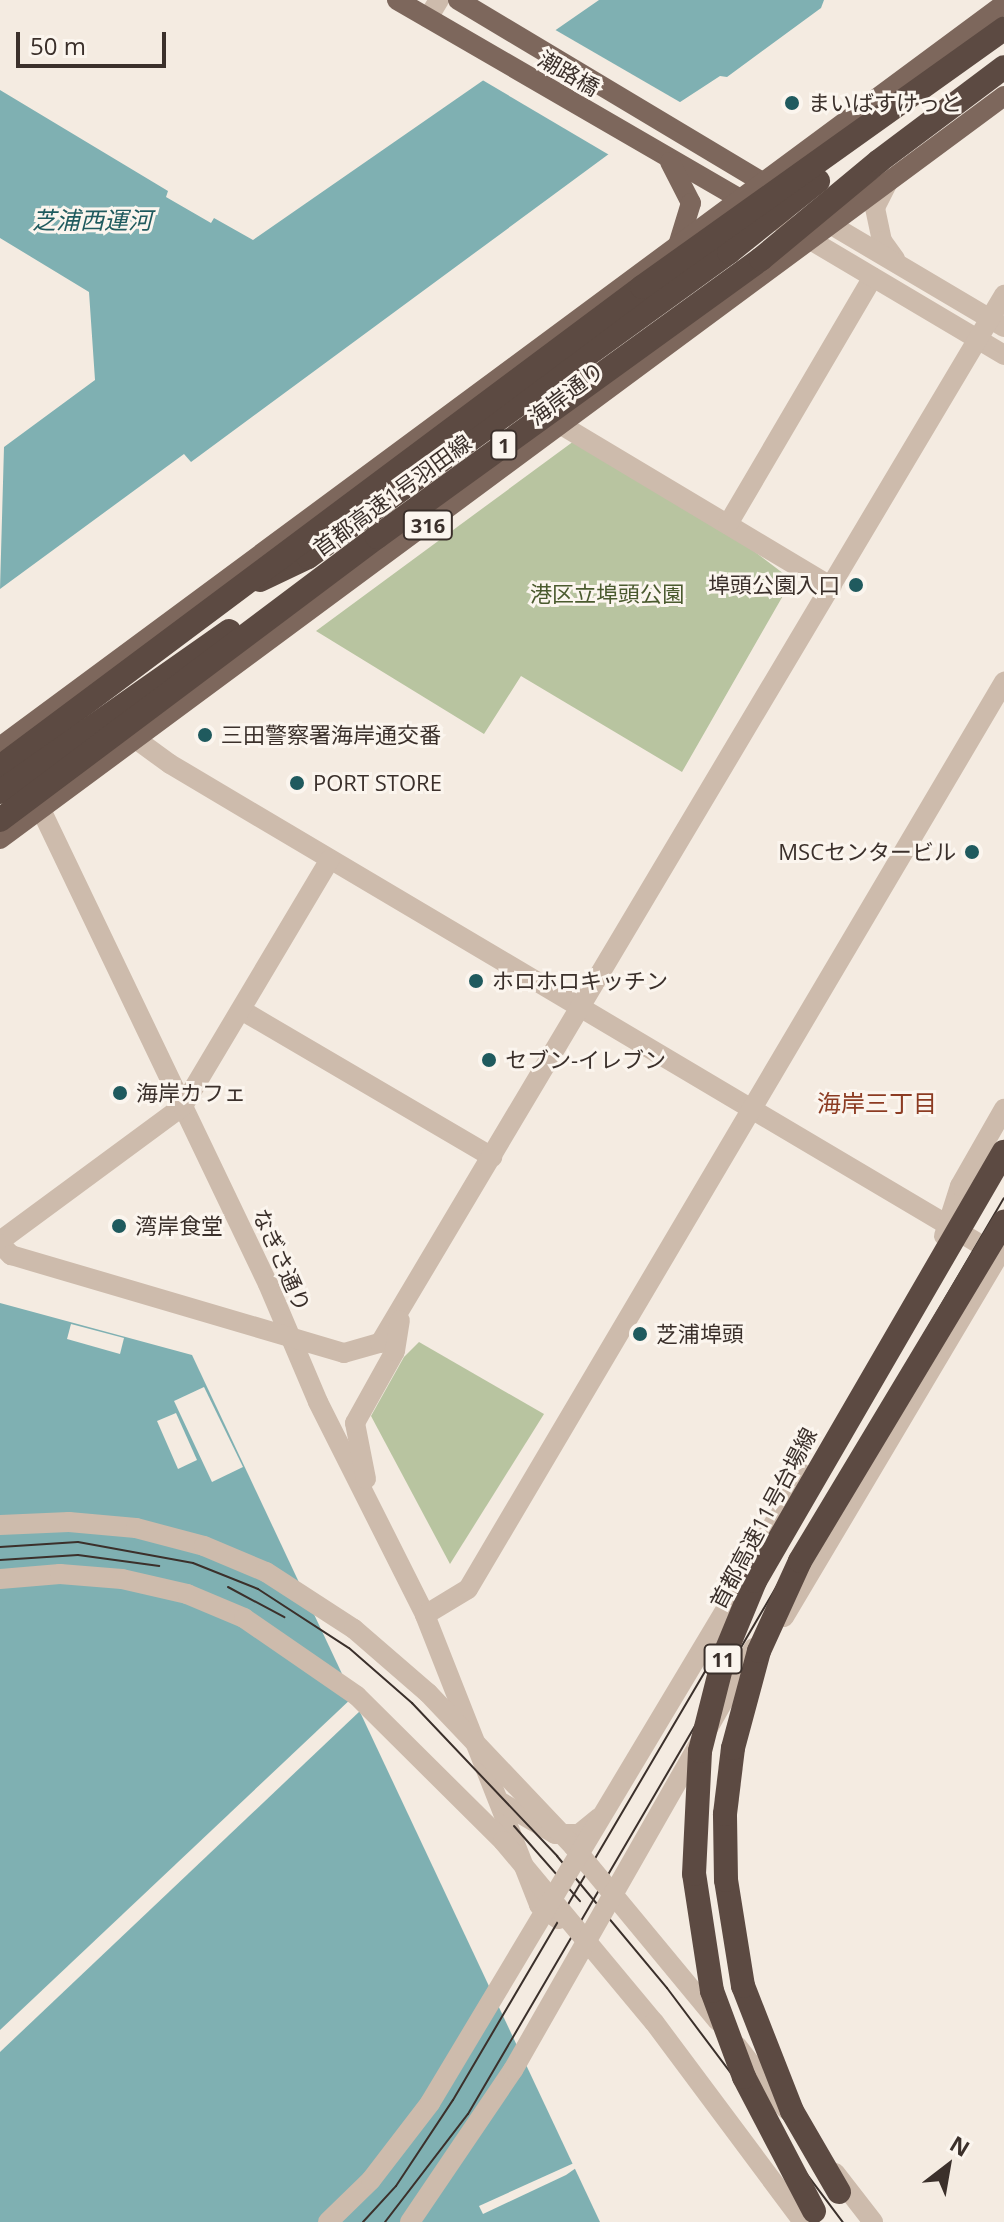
<!DOCTYPE html>
<meta charset="utf-8">
<style>
body{margin:0}
#map{position:relative;width:1004px;height:2222px;overflow:hidden;background:#f4ebe1;font-family:"Open Sans","Noto Sans JP",sans-serif}
div>[style]{position:absolute}
.green>*{inset:0;background:#b8c4a0}
.water>*{inset:0;background:#7fb0b2}
.pier>*{inset:0;background:#f4ebe1}
.minor>*{height:20px;margin:-10px;padding:0 10px;transform-origin:10px;border-radius:10px;background:#cdbbac}
.tertiary>*{height:20px;margin:-10px;padding:0 10px;transform-origin:10px;border-radius:10px;background:#cdbbac}
.primary>*{height:20px;margin:-10px;padding:0 10px;transform-origin:10px;border-radius:10px;background:#7d675c}
.motorway>*{height:24px;margin:-12px;padding:0 12px;transform-origin:12px;border-radius:12px;background:#5c4a42}
.tram>*{height:2px;margin:-1px;padding:0 1px;transform-origin:1px;border-radius:1px;background:#3b302b}
.tertiary-bridge>*{height:20px;margin:-10px;padding:0 10px;transform-origin:10px;border-radius:10px;background:#cdbbac}
.motorway-bridge>*{height:24px;margin:-12px;padding:0 12px;transform-origin:12px;border-radius:12px;background:#5c4a42}
.dots>*{width:22px;height:22px;translate:-50% -50%;box-sizing:border-box;border:4px solid #fbf5ee;border-radius:50%}
span{translate:-50% -50%;white-space:nowrap;text-align:center;line-height:1.15;-webkit-text-stroke:6px #fbf5ee;paint-order:stroke}
.shield-label span{padding:2px 6px;background:#fbf5ee;border:2px solid;border-radius:6px;-webkit-text-stroke-width:0}
.shield-label{font-size:20px;color:#3b302b;font-weight:700}
.street-label{font-size:22px;color:#3b302b}
.poi-label{font-size:22px;color:#3b302b}
.left{translate:0 -50%;text-align:left}
.right{translate:-100% -50%;text-align:right}
.park-label{font-size:22px;color:#4a5a2e}
.water-label{font-size:24px;color:#1f5a5e;font-style:italic}
.neighbourhood-label{font-size:24px;color:#8c3b22}
.north{position:absolute;left:908px;top:2126px;width:80px;height:80px;-webkit-text-stroke:6px #fbf5ee;paint-order:stroke;rotate:31deg;font-size:22px;font-weight:700;line-height:32px;text-align:center;color:#3b302b}
.north::after{content:'';display:block;margin:auto;width:28px;height:36px;background:#3b302b;clip-path:polygon(50% 0,100% 100%,50% 72%,0 100%)}
.scale{position:absolute;left:16px;top:32px;width:150px;height:36px;box-sizing:border-box;border:4px solid #3b302b;border-top:0;padding-left:10px;font-size:24px;line-height:28px;white-space:nowrap;color:#3b302b;-webkit-text-stroke:6px #fbf5ee;paint-order:stroke}
</style>
<div id="map">
<div class="green">
<div style="clip-path:polygon(574px 441px,738px 539px,792px 580px,682px 772px,521px 676px,484px 734px,316px 631px)"></div>
<div style="clip-path:polygon(419px 1342px,544px 1414px,450px 1564px,371px 1416px,404px 1357px)"></div>
</div>
<div class="water">
<div style="clip-path:polygon(599px 0,824px 0,821px 8px,727px 77px,720px 76px,674px 106px,191px 462px,184px 454px,0 589px,4px 447px,95px 380px,89px 292px,0 238px,0 90px,168px 191px,166px 197px,211px 223px,214px 218px,253px 240px)"></div>
<div style="clip-path:polygon(0 1303px,192px 1355px,600px 2222px,0 2222px)"></div>
</div>
<div class="pier">
<div style="clip-path:polygon(552px 28px,685px 105px,611px 156px,479px 78px)"></div>
<div style="clip-path:polygon(71px 1324px,124px 1338px,120px 1354px,67px 1339px)"></div>
<div style="clip-path:polygon(204px 1387px,243px 1467px,212px 1482px,174px 1401px)"></div>
<div style="clip-path:polygon(176px 1413px,197px 1460px,178px 1469px,157px 1421px)"></div>
<div style="clip-path:polygon(354px 1696px,360px 1711px,0 2052px,0 2030px)"></div>
<div style="clip-path:polygon(574px 2163px,576px 2168px,566px 2175px,483px 2214px,479px 2206px)"></div>
</div>
<div class="minor">
<div style="left:563px;top:426px;width:313px;rotate:30.9deg"></div>
<div style="left:728px;top:524px;width:286px;rotate:-59.6deg"></div>
<div style="left:243px;top:1011px;width:289px;rotate:30.4deg"></div>
</div>
<div class="tertiary">
<div style="left:428px;top:18px;width:21px;rotate:-59deg"></div>
<div style="left:889px;top:180px;width:31px;rotate:117deg"></div>
<div style="left:875px;top:208px;width:34px;rotate:78deg"></div>
<div style="left:882px;top:241px;width:22px;rotate:54deg"></div>
<div style="left:760px;top:210px;width:284px;rotate:30.7deg"></div>
<div style="left:818px;top:217px;width:216px;rotate:30.6deg"></div>
<div style="left:122px;top:729px;width:59px;rotate:36.1deg"></div>
<div style="left:170px;top:764px;width:963px;rotate:30.67deg"></div>
<div style="left:34px;top:795px;width:542px;rotate:64.43deg"></div>
<div style="left:268px;top:1284px;width:128px;rotate:67deg"></div>
<div style="left:318px;top:1402px;width:238px;rotate:63.3deg"></div>
<div style="left:425px;top:1615px;width:312px;rotate:68.5deg"></div>
<div style="left:539px;top:1905px;width:24px;rotate:36deg"></div>
<div style="left:944px;top:1236px;width:52px;rotate:-72.3deg"></div>
<div style="left:960px;top:1186px;width:89px;rotate:-60.3deg"></div>
<div style="left:0;top:1241px;width:227px;rotate:-36.4deg"></div>
<div style="left:183px;top:1106px;width:287px;rotate:-59.2deg"></div>
<div style="left:0;top:1244px;width:16px;rotate:45deg"></div>
<div style="left:11px;top:1255px;width:347px;rotate:16.4deg"></div>
<div style="left:344px;top:1353px;width:37px;rotate:-16deg"></div>
<div style="left:380px;top:1343px;width:1220px;rotate:-59.23deg"></div>
<div style="left:366px;top:1479px;width:57px;rotate:-101.1deg"></div>
<div style="left:355px;top:1423px;width:82px;rotate:-60.9deg"></div>
<div style="left:395px;top:1351px;width:31px;rotate:-81deg"></div>
<div style="left:0;top:1525px;width:69px;rotate:-2.5deg"></div>
<div style="left:69px;top:1522px;width:67px;rotate:5.1deg"></div>
<div style="left:136px;top:1528px;width:70px;rotate:14.8deg"></div>
<div style="left:204px;top:1546px;width:67px;rotate:22.8deg"></div>
<div style="left:744px;top:1574px;width:116px;rotate:-59.5deg"></div>
<div style="left:0;top:1579px;width:60px;rotate:-4.8deg"></div>
<div style="left:60px;top:1574px;width:62px;rotate:4.6deg"></div>
<div style="left:122px;top:1579px;width:67px;rotate:13deg"></div>
<div style="left:187px;top:1594px;width:62px;rotate:22.8deg"></div>
<div style="left:425px;top:1615px;width:50px;rotate:-31.2deg"></div>
<div style="left:468px;top:1589px;width:1054px;rotate:-59.42deg"></div>
<div style="left:784px;top:1617px;width:431px;rotate:-59.3deg"></div>
<div style="left:499px;top:1801px;width:65px;rotate:30.5deg"></div>
<div style="left:555px;top:1834px;width:24px"></div>
<div style="left:579px;top:1834px;width:26px;rotate:-39deg"></div>
</div>
<div class="primary">
<div style="left:397px;top:0;width:395px;rotate:30.1deg"></div>
<div style="left:458px;top:0;width:353px;rotate:30.9deg"></div>
<div style="left:670px;top:162px;width:46px;rotate:62.9deg"></div>
<div style="left:691px;top:203px;width:41px;rotate:107.1deg"></div>
<div style="left:0;top:747px;width:1249px;rotate:-36.5deg"></div>
<div style="left:0;top:839px;width:1249px;rotate:-36.5deg"></div>
</div>
<div class="motorway">
<div style="left:260px;top:580px;width:53px;rotate:-25.6deg"></div>
<div style="left:308px;top:557px;width:520px;rotate:-35.92deg"></div>
</div>
<div class="tram">
<div style="left:0;top:1547px;width:78px;rotate:-3.7deg"></div>
<div style="left:78px;top:1542px;width:117px;rotate:10.3deg"></div>
<div style="left:193px;top:1563px;width:70px;rotate:21.8deg"></div>
<div style="left:258px;top:1589px;width:108px;rotate:33deg"></div>
<div style="left:349px;top:1648px;width:84px;rotate:41.1deg"></div>
<div style="left:412px;top:1703px;width:211px;rotate:46.5deg"></div>
<div style="left:557px;top:1856px;width:172px;rotate:50.2deg"></div>
<div style="left:667px;top:1988px;width:293px;rotate:53.1deg"></div>
<div style="left:0;top:1560px;width:78px;rotate:-3.7deg"></div>
<div style="left:78px;top:1555px;width:82px;rotate:7.7deg"></div>
<div style="left:228px;top:1587px;width:64px;rotate:28.2deg"></div>
<div style="left:514px;top:1826px;width:100px;rotate:48.7deg"></div>
<div style="left:363px;top:2222px;width:49px;rotate:-47.5deg"></div>
<div style="left:396px;top:2186px;width:103px;rotate:-56.5deg"></div>
<div style="left:453px;top:2100px;width:1087px;rotate:-59.54deg"></div>
<div style="left:385px;top:2222px;width:136px;rotate:-52.5deg"></div>
<div style="left:468px;top:2114px;width:1061px;rotate:-59.67deg"></div>
</div>
<div class="tertiary-bridge">
<div style="left:266px;top:1572px;width:105px;rotate:32.9deg"></div>
<div style="left:354px;top:1629px;width:98px;rotate:40.9deg"></div>
<div style="left:428px;top:1693px;width:211px;rotate:46.5deg"></div>
<div style="left:573px;top:1846px;width:227px;rotate:50.4deg"></div>
<div style="left:244px;top:1618px;width:137px;rotate:34.6deg"></div>
<div style="left:357px;top:1696px;width:206px;rotate:44.8deg"></div>
<div style="left:503px;top:1841px;width:236px;rotate:50.2deg"></div>
<div style="left:654px;top:2022px;width:249px;rotate:53.3deg"></div>
<div style="left:737px;top:2046px;width:80px;rotate:52.1deg"></div>
<div style="left:835px;top:2173px;width:62px;rotate:52.2deg"></div>
<div style="left:328px;top:2222px;width:60px;rotate:-44.3deg"></div>
<div style="left:371px;top:2180px;width:97px;rotate:-52.5deg"></div>
<div style="left:430px;top:2103px;width:631px;rotate:-59.08deg"></div>
<div style="left:410px;top:2222px;width:184px;rotate:-55.9deg"></div>
<div style="left:513px;top:2070px;width:486px;rotate:-60.3deg"></div>
</div>
<div class="motorway-bridge">
<div style="left:729px;top:252px;width:114px;rotate:-38.6deg"></div>
<div style="left:0;top:767px;width:802px;rotate:-36.78deg"></div>
<div style="left:642px;top:287px;width:445px;rotate:-35.5deg"></div>
<div style="left:0;top:792px;width:280px;rotate:-35.1deg"></div>
<div style="left:0;top:820px;width:471px;rotate:-36.9deg"></div>
<div style="left:377px;top:537px;width:474px;rotate:-35.9deg"></div>
<div style="left:761px;top:259px;width:153px;rotate:-39.7deg"></div>
<div style="left:879px;top:161px;width:156px;rotate:-36.9deg"></div>
<div style="left:839px;top:2192px;width:94px;rotate:-120.1deg"></div>
<div style="left:792px;top:2111px;width:134px;rotate:-111.4deg"></div>
<div style="left:743px;top:1986px;width:107px;rotate:-99.1deg"></div>
<div style="left:726px;top:1880px;width:66px;rotate:-90.9deg"></div>
<div style="left:725px;top:1814px;width:66px;rotate:-83.1deg"></div>
<div style="left:733px;top:1748px;width:100px;rotate:-75deg"></div>
<div style="left:759px;top:1651px;width:99px;rotate:-65.5deg"></div>
<div style="left:800px;top:1561px;width:396px;rotate:-59deg"></div>
<div style="left:814px;top:2211px;width:151px;rotate:-117.6deg"></div>
<div style="left:744px;top:2077px;width:92px;rotate:-110.4deg"></div>
<div style="left:712px;top:1991px;width:118px;rotate:-98.7deg"></div>
<div style="left:694px;top:1874px;width:123px;rotate:-87.2deg"></div>
<div style="left:700px;top:1751px;width:98px;rotate:-75.8deg"></div>
<div style="left:724px;top:1656px;width:81px;rotate:-67.5deg"></div>
<div style="left:755px;top:1581px;width:496px;rotate:-59.9deg"></div>
</div>
<div class="dots">
<div style="left:792px;top:103px;background:#1f5a5e"></div>
<div style="left:856px;top:585px;background:#1f5a5e"></div>
<div style="left:205px;top:735px;background:#1f5a5e"></div>
<div style="left:297px;top:783px;background:#1f5a5e"></div>
<div style="left:972px;top:852px;background:#1f5a5e"></div>
<div style="left:476px;top:981px;background:#1f5a5e"></div>
<div style="left:489px;top:1060px;background:#1f5a5e"></div>
<div style="left:120px;top:1093px;background:#1f5a5e"></div>
<div style="left:119px;top:1226px;background:#1f5a5e"></div>
<div style="left:640px;top:1334px;background:#1f5a5e"></div>
</div>
<div class="shield-label">
<span style="left:504px;top:445px">1</span>
<span style="left:428px;top:525px">316</span>
<span style="left:723px;top:1659px">11</span>
</div>
<div class="street-label">
<span style="left:569px;top:73px;rotate:30deg">潮路橋</span>
<span style="left:566px;top:393px;rotate:-37deg">海岸通り</span>
<span style="left:392px;top:495px;rotate:-36deg">首都高速1号羽田線</span>
<span style="left:282px;top:1260px;rotate:66deg">なぎさ通り</span>
<span style="left:763px;top:1518px;rotate:-62deg">首都高速11号台場線</span>
</div>
<div class="poi-label">
<span class="left" style="left:808px;top:103px">まいばすけっと</span>
<span class="right" style="left:840px;top:585px">埠頭公園入口</span>
<span class="left" style="left:221px;top:735px">三田警察署海岸通交番</span>
<span class="left" style="left:313px;top:783px">PORT STORE</span>
<span class="right" style="left:956px;top:852px">MSCセンタービル</span>
<span class="left" style="left:492px;top:981px">ホロホロキッチン</span>
<span class="left" style="left:505px;top:1060px">セブン-イレブン</span>
<span class="left" style="left:136px;top:1093px">海岸カフェ</span>
<span class="left" style="left:135px;top:1226px">湾岸食堂</span>
<span class="left" style="left:656px;top:1334px">芝浦埠頭</span>
</div>
<div class="park-label">
<span style="left:607px;top:594px">港区立埠頭公園</span>
</div>
<div class="water-label">
<span style="left:92px;top:220px">芝浦西運河</span>
</div>
<div class="neighbourhood-label">
<span style="left:877px;top:1103px">海岸三丁目</span>
</div>
<div class="north">N</div>
<div class="scale">50 m</div>
</div>
